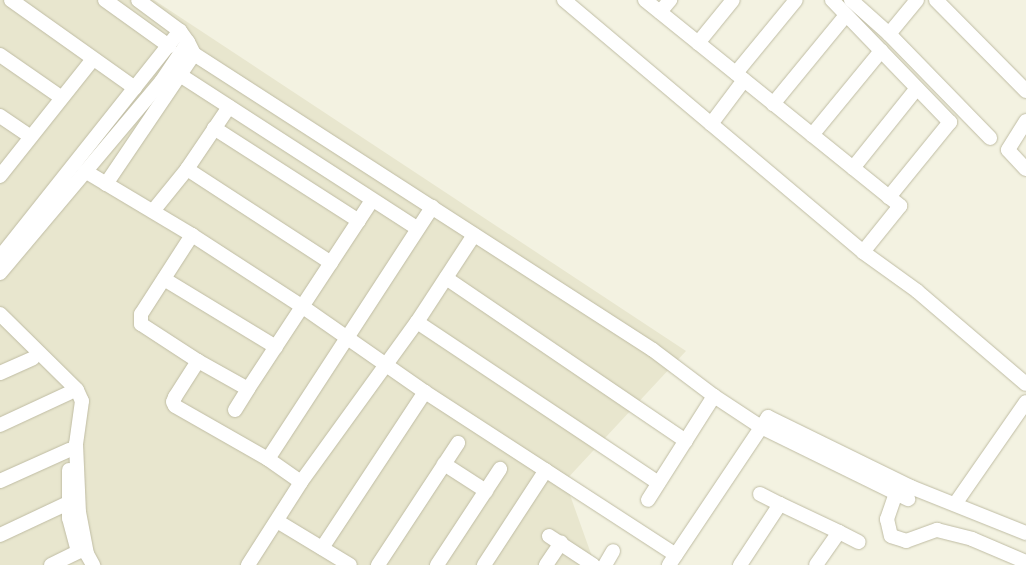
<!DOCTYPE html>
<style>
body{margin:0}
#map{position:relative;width:1026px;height:565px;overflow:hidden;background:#f3f2e1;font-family:"Archivo Narrow",sans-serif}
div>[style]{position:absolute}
.residential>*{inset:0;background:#e8e6ce}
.roads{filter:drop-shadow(0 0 1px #bfbca3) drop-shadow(0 0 1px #bfbca3)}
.minor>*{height:14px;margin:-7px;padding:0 7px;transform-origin:7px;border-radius:7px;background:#fff}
span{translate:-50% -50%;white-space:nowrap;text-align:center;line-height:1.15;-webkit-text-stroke:3.5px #fff;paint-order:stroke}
</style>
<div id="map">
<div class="residential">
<div style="clip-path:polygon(0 0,154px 0,686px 351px,565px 481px,595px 565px,0 565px)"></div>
</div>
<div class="roads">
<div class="minor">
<div style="left:11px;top:0;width:152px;rotate:35.4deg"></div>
<div style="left:105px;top:0;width:79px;rotate:35.7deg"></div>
<div style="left:564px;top:0;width:391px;rotate:40.1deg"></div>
<div style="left:863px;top:252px;width:67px;rotate:35.8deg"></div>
<div style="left:917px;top:291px;width:143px;rotate:40.5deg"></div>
<div style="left:645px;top:0;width:328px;rotate:38.9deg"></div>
<div style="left:900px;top:206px;width:59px;rotate:128.8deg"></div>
<div style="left:832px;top:0;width:170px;rotate:46deg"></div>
<div style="left:950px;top:122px;width:97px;rotate:129.1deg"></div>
<div style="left:851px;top:0;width:51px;rotate:41.8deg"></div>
<div style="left:889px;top:34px;width:145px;rotate:45.8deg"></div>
<div style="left:936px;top:0;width:128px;rotate:45.3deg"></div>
<div style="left:660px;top:12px;width:16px;rotate:-50deg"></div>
<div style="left:889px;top:34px;width:44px;rotate:-50.5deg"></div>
<div style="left:188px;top:42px;width:13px;rotate:63deg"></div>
<div style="left:194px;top:54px;width:546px;rotate:32.82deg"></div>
<div style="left:653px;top:350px;width:76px;rotate:37deg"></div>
<div style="left:714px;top:396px;width:123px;rotate:122.4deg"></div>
<div style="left:698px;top:43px;width:55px;rotate:-50.9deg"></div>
<div style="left:0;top:55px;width:75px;rotate:34.7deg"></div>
<div style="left:736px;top:73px;width:94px;rotate:-50.6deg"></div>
<div style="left:180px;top:75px;width:283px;rotate:32.9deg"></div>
<div style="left:773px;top:104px;width:115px;rotate:-50.6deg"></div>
<div style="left:0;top:116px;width:37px;rotate:34deg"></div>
<div style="left:1026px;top:121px;width:34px;rotate:122deg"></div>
<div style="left:1008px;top:150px;width:26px;rotate:47deg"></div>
<div style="left:711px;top:124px;width:55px;rotate:-53.1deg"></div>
<div style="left:214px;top:128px;width:172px;rotate:32.7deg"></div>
<div style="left:812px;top:135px;width:109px;rotate:-50.6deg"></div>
<div style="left:853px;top:168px;width:102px;rotate:-51.3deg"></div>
<div style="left:187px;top:169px;width:172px;rotate:33.1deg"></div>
<div style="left:85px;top:171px;width:125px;rotate:30.9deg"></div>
<div style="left:192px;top:235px;width:132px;rotate:33deg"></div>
<div style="left:303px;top:307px;width:149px;rotate:34.9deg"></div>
<div style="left:425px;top:392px;width:299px;rotate:33deg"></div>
<div style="left:0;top:176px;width:149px;rotate:-51.5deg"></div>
<div style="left:106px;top:184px;width:157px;rotate:-55.9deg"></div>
<div style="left:153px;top:211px;width:54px;rotate:-51deg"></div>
<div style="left:187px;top:169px;width:75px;rotate:-55.9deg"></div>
<div style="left:192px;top:235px;width:94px;rotate:122.8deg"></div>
<div style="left:141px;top:314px;width:10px;rotate:90deg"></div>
<div style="left:141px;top:324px;width:68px;rotate:33deg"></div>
<div style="left:198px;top:361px;width:57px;rotate:29.2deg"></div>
<div style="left:248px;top:389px;width:226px;rotate:-56.7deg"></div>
<div style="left:0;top:257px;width:289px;rotate:-51.5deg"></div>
<div style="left:0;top:273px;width:250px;rotate:-49.9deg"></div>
<div style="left:161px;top:82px;width:48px;rotate:-56deg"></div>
<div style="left:188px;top:42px;width:14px;rotate:-126deg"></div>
<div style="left:180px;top:31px;width:52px;rotate:-143.6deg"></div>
<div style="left:446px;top:278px;width:290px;rotate:34.2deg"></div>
<div style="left:164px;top:279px;width:131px;rotate:31.3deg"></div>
<div style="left:0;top:314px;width:108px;rotate:44.6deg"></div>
<div style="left:77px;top:390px;width:12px;rotate:66deg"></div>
<div style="left:82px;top:401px;width:43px;rotate:97.9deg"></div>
<div style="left:76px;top:444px;width:68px;rotate:87.5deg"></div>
<div style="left:79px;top:512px;width:43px;rotate:79.2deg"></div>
<div style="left:87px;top:554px;width:13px;rotate:61deg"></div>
<div style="left:417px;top:322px;width:290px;rotate:33.7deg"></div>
<div style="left:198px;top:361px;width:43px;rotate:122.6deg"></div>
<div style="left:175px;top:397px;width:5px;rotate:112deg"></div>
<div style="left:173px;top:402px;width:4px;rotate:63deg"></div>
<div style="left:175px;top:406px;width:107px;rotate:29.7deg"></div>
<div style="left:268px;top:459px;width:40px;rotate:34.9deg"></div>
<div style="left:0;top:373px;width:36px;rotate:-24deg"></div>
<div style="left:714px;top:396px;width:56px;rotate:33.4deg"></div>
<div style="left:761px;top:427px;width:164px;rotate:26.1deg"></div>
<div style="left:235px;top:410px;width:25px;rotate:-58deg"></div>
<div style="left:0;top:425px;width:76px;rotate:-24.9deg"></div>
<div style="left:268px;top:459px;width:301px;rotate:-56.9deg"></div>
<div style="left:444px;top:464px;width:50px;rotate:32.7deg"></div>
<div style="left:69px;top:470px;width:48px;rotate:90deg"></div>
<div style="left:69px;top:518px;width:31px;rotate:75deg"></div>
<div style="left:0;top:481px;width:76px;rotate:-24.2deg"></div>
<div style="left:896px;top:493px;width:28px;rotate:109deg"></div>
<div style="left:887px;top:519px;width:17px;rotate:77deg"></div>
<div style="left:891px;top:536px;width:16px;rotate:18deg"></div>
<div style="left:906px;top:541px;width:33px;rotate:-20deg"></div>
<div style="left:937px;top:530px;width:36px;rotate:14deg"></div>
<div style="left:972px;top:539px;width:59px;rotate:23.1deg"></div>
<div style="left:760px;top:494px;width:22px;rotate:27deg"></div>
<div style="left:955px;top:504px;width:124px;rotate:-55.2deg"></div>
<div style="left:277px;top:521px;width:85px;rotate:31.1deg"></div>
<div style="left:839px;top:532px;width:22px;rotate:27deg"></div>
<div style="left:0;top:535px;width:75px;rotate:-25.2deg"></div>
<div style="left:549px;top:536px;width:53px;rotate:33.4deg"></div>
<div style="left:322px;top:548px;width:187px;rotate:-56.6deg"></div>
<div style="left:51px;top:565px;width:30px;rotate:-26deg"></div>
<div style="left:248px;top:565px;width:98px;rotate:-57.4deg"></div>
<div style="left:301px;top:482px;width:198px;rotate:-54.1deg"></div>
<div style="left:417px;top:322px;width:104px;rotate:-56.8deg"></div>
<div style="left:378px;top:565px;width:146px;rotate:-56.7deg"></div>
<div style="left:437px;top:565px;width:115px;rotate:-56.7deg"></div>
<div style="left:484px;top:565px;width:113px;rotate:-56.9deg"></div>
<div style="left:546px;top:565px;width:27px;rotate:-56deg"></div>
<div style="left:605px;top:565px;width:16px;rotate:-60deg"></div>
<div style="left:669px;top:565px;width:178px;rotate:-56.2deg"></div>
<div style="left:768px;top:417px;width:159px;rotate:26.1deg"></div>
<div style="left:911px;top:487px;width:124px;rotate:21.8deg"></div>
<div style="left:740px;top:565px;width:73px;rotate:-56.7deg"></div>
<div style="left:780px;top:504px;width:65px;rotate:25.4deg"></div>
<div style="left:839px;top:532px;width:40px;rotate:124.9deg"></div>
</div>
</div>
</div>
